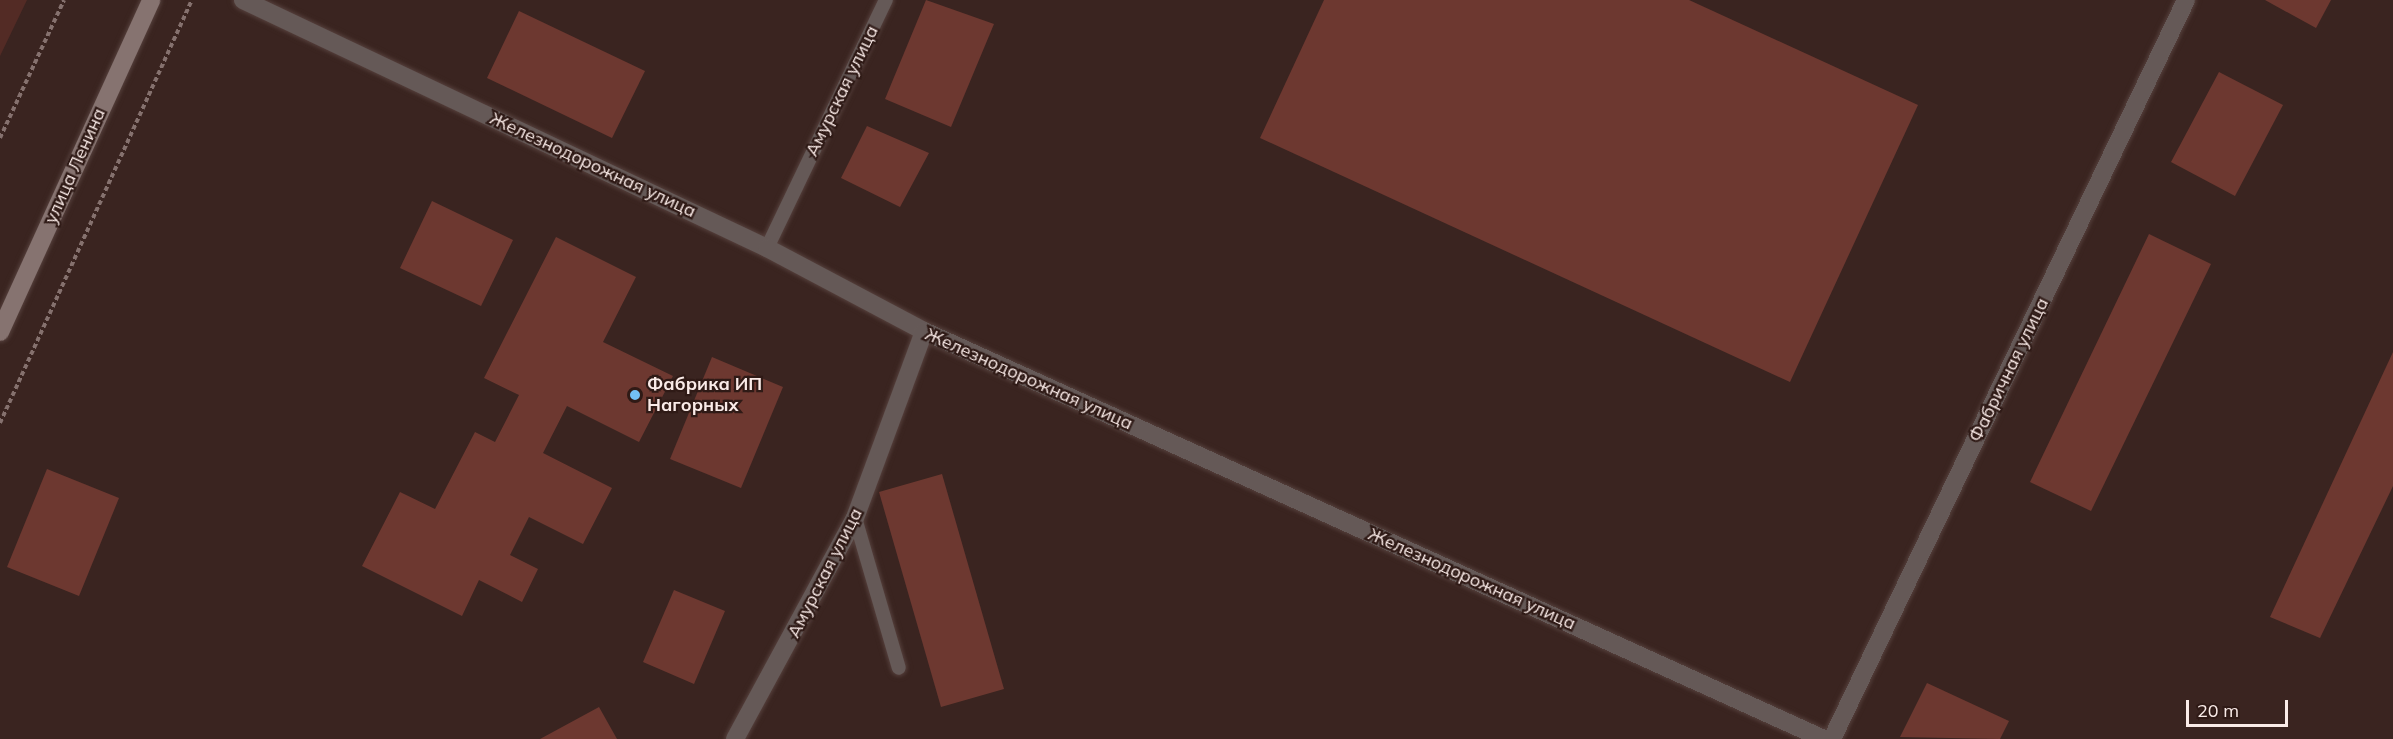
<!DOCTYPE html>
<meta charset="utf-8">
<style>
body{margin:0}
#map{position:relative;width:2393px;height:739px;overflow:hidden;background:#3a2420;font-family:Mulish,sans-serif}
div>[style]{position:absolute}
.green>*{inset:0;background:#532b25}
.building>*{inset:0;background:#6d3830}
.path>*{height:4px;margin-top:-2px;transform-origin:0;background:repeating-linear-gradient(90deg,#85716e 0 4.5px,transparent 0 7.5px)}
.roads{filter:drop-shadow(0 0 2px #55403c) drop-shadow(0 0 2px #55403c)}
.service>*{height:14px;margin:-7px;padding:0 7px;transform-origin:7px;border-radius:7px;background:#655957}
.minor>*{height:18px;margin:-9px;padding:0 9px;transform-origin:9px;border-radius:9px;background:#655957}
.secondary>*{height:18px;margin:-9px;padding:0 9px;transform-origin:9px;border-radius:9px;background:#867370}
.dots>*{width:16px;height:16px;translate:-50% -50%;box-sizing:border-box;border:3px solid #2f1a16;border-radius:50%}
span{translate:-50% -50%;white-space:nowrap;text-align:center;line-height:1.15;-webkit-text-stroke:4.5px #2f1a16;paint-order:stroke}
.street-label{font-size:18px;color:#faebe8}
.poi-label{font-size:18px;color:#faebe8;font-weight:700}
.left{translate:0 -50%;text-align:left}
.scale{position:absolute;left:2186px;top:700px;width:102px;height:27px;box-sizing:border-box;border:3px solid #faebe8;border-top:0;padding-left:8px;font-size:18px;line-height:21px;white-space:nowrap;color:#faebe8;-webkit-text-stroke:4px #2f1a16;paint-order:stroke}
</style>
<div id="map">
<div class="green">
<div style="clip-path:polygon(0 0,27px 0,0 56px)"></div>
</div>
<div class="building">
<div style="clip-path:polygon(926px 0,994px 24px,951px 127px,885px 99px)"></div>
<div style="clip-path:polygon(1324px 0,1689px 0,1918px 105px,1790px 382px,1260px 138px)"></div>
<div style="clip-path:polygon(2265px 0,2331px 0,2316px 28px)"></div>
<div style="clip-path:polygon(519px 11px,645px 71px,612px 138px,487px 78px)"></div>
<div style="clip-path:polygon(2219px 72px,2283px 105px,2235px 196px,2171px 162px)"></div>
<div style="clip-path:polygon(867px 126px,929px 153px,900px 207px,841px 178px)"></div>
<div style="clip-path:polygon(432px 201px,513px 240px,481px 306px,400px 268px)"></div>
<div style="clip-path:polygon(2149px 234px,2211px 264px,2091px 511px,2030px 482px)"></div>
<div style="clip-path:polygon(556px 237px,636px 277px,603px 342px,673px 376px,639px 442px,567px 406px,543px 453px,612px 488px,583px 544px,529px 517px,510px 555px,538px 569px,522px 602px,479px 580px,462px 616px,362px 566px,400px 492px,435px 509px,475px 432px,495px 442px,519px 395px,484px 378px)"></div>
<div style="clip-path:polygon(2393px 352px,2393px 486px,2320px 638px,2270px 617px)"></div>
<div style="clip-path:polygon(712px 357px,783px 387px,741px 488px,670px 459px)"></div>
<div style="clip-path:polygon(47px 469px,119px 498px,79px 596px,7px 567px)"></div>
<div style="clip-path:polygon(942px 474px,1004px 689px,941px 707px,879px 492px)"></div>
<div style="clip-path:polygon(674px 590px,725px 611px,694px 684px,643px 662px)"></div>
<div style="clip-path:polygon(1927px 683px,2009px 721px,2000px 739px,1900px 737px)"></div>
<div style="clip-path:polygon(599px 707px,617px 739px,540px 739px)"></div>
</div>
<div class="path">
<div style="left:0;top:138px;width:152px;rotate:-65.1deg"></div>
<div style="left:0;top:423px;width:465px;rotate:-65.6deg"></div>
</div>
<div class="roads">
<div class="service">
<div style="left:767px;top:248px;width:275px;rotate:-64.4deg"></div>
<div style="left:855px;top:518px;width:156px;rotate:73.7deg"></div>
</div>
<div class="minor">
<div style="left:243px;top:0;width:580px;rotate:25.33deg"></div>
<div style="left:767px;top:248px;width:178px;rotate:27.9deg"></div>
<div style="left:924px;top:331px;width:988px;rotate:24.39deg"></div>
<div style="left:735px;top:739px;width:251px;rotate:-61.5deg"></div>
<div style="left:855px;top:518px;width:199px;rotate:-69.7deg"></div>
<div style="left:1832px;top:739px;width:819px;rotate:-64.4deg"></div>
</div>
<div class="secondary">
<div style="left:0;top:332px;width:365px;rotate:-65.5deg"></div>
</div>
</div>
<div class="dots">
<div style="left:635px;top:395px;background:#73c0f6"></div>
</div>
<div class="street-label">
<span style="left:842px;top:91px;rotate:-64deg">Амурская улица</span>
<span style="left:593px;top:165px;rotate:25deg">Железнодорожная улица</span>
<span style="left:75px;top:166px;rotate:-66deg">улица Ленина</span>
<span style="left:2009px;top:370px;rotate:-64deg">Фабричная улица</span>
<span style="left:1029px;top:379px;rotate:24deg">Железнодорожная улица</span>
<span style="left:825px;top:573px;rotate:-63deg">Амурская улица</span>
<span style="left:1472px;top:579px;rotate:24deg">Железнодорожная улица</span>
</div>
<div class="poi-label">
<span class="left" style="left:647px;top:395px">Фабрика ИП<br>Нагорных</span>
</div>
<div class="scale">20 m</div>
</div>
